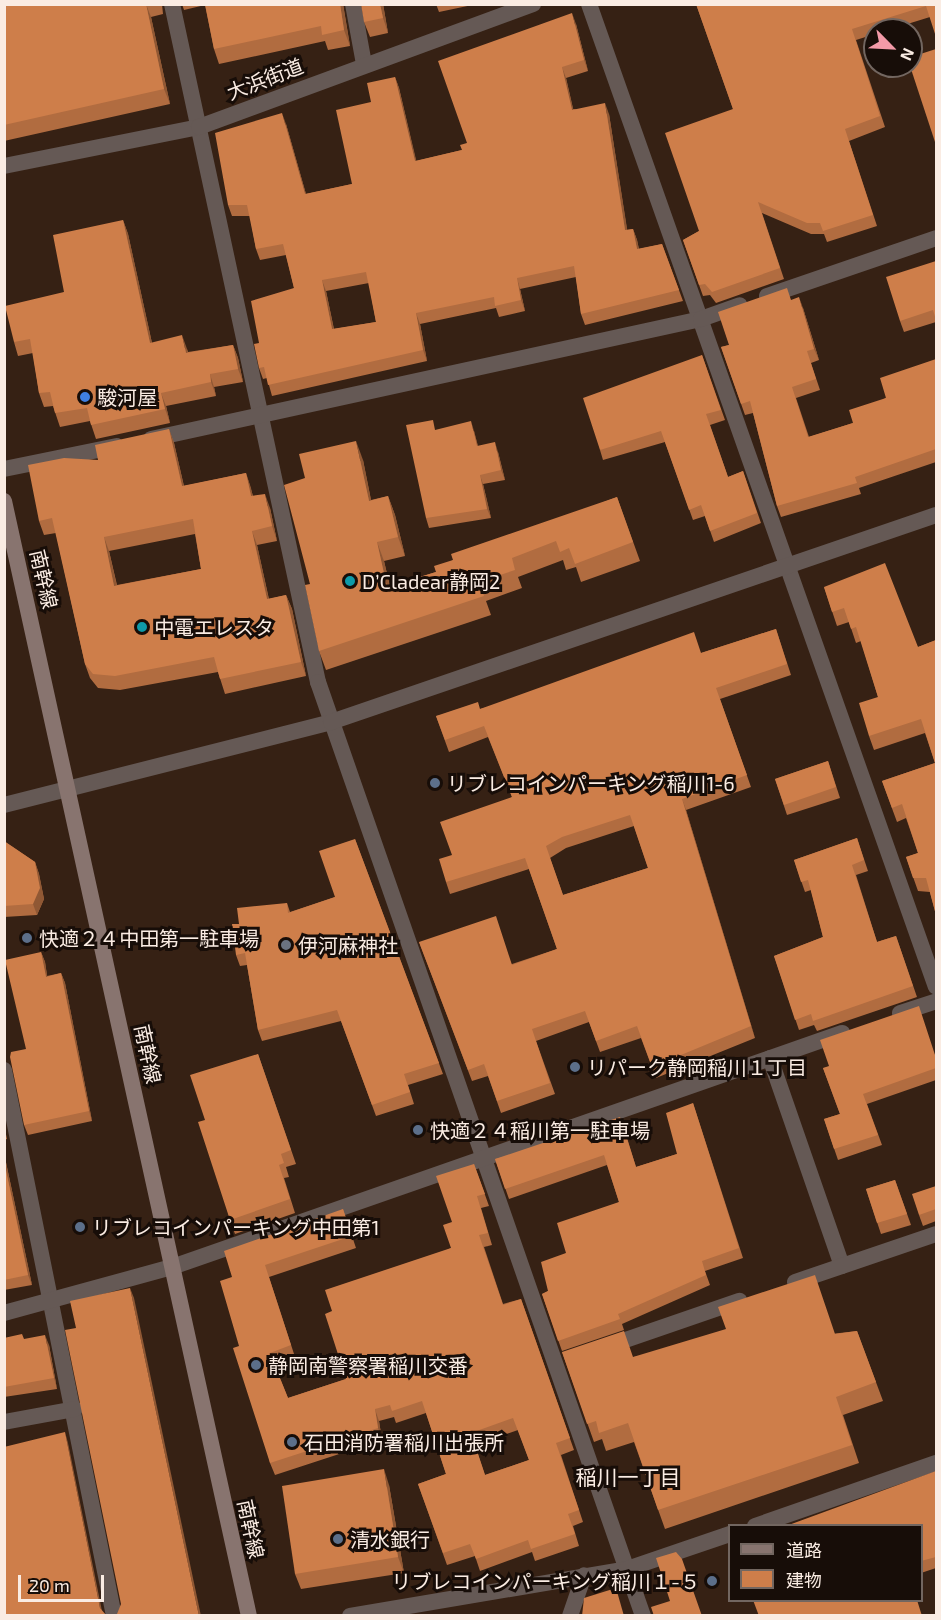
<!DOCTYPE html>
<meta charset="utf-8">
<style>
body{margin:0}
#map{position:relative;width:941px;height:1620px;overflow:hidden;background:#362114;font-family:"Exo 2","Noto Sans JP",sans-serif}
div>[style]{position:absolute}
.minor>*{height:16px;margin:-8px;padding:0 8px;transform-origin:8px;border-radius:8px;background:#655955}
.tertiary>*{height:16px;margin:-8px;padding:0 8px;transform-origin:8px;border-radius:8px;background:#655955}
.secondary>*{height:16px;margin:-8px;padding:0 8px;transform-origin:8px;border-radius:8px;background:#88746f}
.wall>*{inset:0;background:#b16c40}
.shaded-wall>*{inset:0;background:#905834}
.building>*{inset:0;background:#ce7e4a}
.dots>*{width:16px;height:16px;translate:-50% -50%;box-sizing:border-box;border:3px solid #170d08;border-radius:50%}
span{translate:-50% -50%;white-space:nowrap;text-align:center;line-height:1.15;-webkit-text-stroke:6px #170d08;paint-order:stroke}
.street-label{font-size:20px;color:#faece3}
.poi-label{font-size:20px;color:#faece3}
.left{translate:0 -50%;text-align:left}
.right{translate:-100% -50%;text-align:right}
.neighbourhood-label{font-size:21px;color:#faece3}
.frame{position:absolute;inset:0;border:6px solid #faece3;pointer-events:none}
.legend{position:absolute;left:728px;top:1524px;width:195px;height:78px;box-sizing:border-box;background:#170d08;border:2px solid #726660;margin:0;padding:8px 10px;list-style:none;font-size:18px;color:#faece3}
.legend li{display:flex;align-items:center;gap:12px;height:30px}
.legend b{width:30px;border:2px solid #726660}
.north{position:absolute;left:863px;top:18px;width:60px;height:60px;box-sizing:border-box;background:#170d08;border:2px solid #726660;border-radius:50%;rotate:114deg;font-size:16px;font-weight:700;line-height:24px;text-align:center;color:#faece3}
.north::after{content:'';display:block;margin:auto;width:21px;height:27px;background:#f39aa8;clip-path:polygon(50% 0,100% 100%,50% 72%,0 100%)}
.scale{position:absolute;left:18px;top:1575px;width:86px;height:27px;box-sizing:border-box;border:3px solid #faece3;border-top:0;padding-left:8px;font-size:18px;line-height:21px;white-space:nowrap;color:#faece3;-webkit-text-stroke:4px #170d08;paint-order:stroke}
</style>
<div id="map">
<div class="minor">
<div style="left:172px;top:4px;width:694px;rotate:77.85deg"></div>
<div style="left:318px;top:682px;width:989px;rotate:70.81deg"></div>
<div style="left:353px;top:4px;width:61px;rotate:79.6deg"></div>
<div style="left:589px;top:4px;width:1042px;rotate:70.56deg"></div>
<div style="left:4px;top:166px;width:199px;rotate:-11.3deg"></div>
<div style="left:199px;top:127px;width:356px;rotate:-20.2deg"></div>
<div style="left:767px;top:296px;width:179px;rotate:-18.9deg"></div>
<div style="left:151px;top:439px;width:563px;rotate:-12.31deg"></div>
<div style="left:701px;top:319px;width:41px;rotate:-19.7deg"></div>
<div style="left:4px;top:469px;width:115px;rotate:-11.5deg"></div>
<div style="left:900px;top:1013px;width:38px;rotate:-18deg"></div>
<div style="left:770px;top:1058px;width:220px;rotate:70.9deg"></div>
<div style="left:4px;top:1070px;width:557px;rotate:78.61deg"></div>
<div style="left:795px;top:1282px;width:149px;rotate:-18.8deg"></div>
<div style="left:4px;top:1313px;width:174px;rotate:-15.3deg"></div>
<div style="left:172px;top:1267px;width:710px;rotate:-19.25deg"></div>
<div style="left:608px;top:1346px;width:139px;rotate:-19deg"></div>
<div style="left:4px;top:1422px;width:72px;rotate:-10.4deg"></div>
<div style="left:755px;top:1526px;width:192px;rotate:-19.2deg"></div>
<div style="left:350px;top:1616px;width:281px;rotate:-9.6deg"></div>
<div style="left:627px;top:1569px;width:109px;rotate:-18.8deg"></div>
<div style="left:570px;top:1616px;width:43px;rotate:-71.1deg"></div>
</div>
<div class="tertiary">
<div style="left:4px;top:805px;width:337px;rotate:-14.2deg"></div>
<div style="left:331px;top:722px;width:639px;rotate:-18.89deg"></div>
</div>
<div class="secondary">
<div style="left:4px;top:501px;width:1142px;rotate:77.61deg"></div>
</div>
<div class="wall">
<div style="clip-path:polygon(4px 4px,162px 4px,163px 14px,151px 17px,170px 104px,4px 141px)"></div>
<div style="clip-path:polygon(182px 4px,343px 4px,350px 46px,328px 50px,325px 41px,219px 64px,214px 49px,205px 5px,184px 10px)"></div>
<div style="clip-path:polygon(383px 4px,388px 33px,370px 37px,364px 22px)"></div>
<div style="clip-path:polygon(436px 4px,477px 4px,439px 12px)"></div>
<div style="clip-path:polygon(696px 4px,936px 4px,930px 17px,888px 30px,875px 30px,875px 34px,856px 40px,885px 127px,849px 141px,877px 226px,827px 242px,824px 234px,811px 234px,762px 213px,784px 279px,716px 303px,710px 295px,703px 296px,683px 240px,699px 231px,733px 109px)"></div>
<div style="clip-path:polygon(evenodd,576px 24px,588px 71px,566px 78px,573px 109px,609px 114px,627px 230px,633px 229px,637px 240px,639px 249px,662px 244px,683px 301px,585px 325px,581px 314px,576px 277px,520px 289px,525px 311px,499px 317px,496px 308px,420px 324px,427px 361px,272px 396px,267px 378px,263px 379px,259px 368px,259px 343px,294px 288px,286px 255px,260px 260px,256px 249px,250px 216px,232px 216px,228px 205px,286px 124px,306px 194px,352px 184px,371px 102px,395px 77px,399px 88px,416px 161px,462px 150px,467px 143px,576px 24px,369px 283px,376px 322px,334px 329px,326px 291px,369px 283px)"></div>
<div style="clip-path:polygon(123px 220px,128px 234px,152px 343px,187px 349px,188px 352px,233px 345px,238px 358px,243px 382px,214px 387px,216px 396px,166px 406px,170px 423px,96px 439px,90px 421px,60px 427px,53px 406px,44px 407px,39px 393px,33px 353px,18px 356px,14px 342px,64px 292px)"></div>
<div style="clip-path:polygon(936px 261px,936px 322px,904px 332px,900px 321px)"></div>
<div style="clip-path:polygon(791px 300px,803px 308px,819px 360px,811px 363px,820px 390px,796px 398px,809px 437px,853px 423px,936px 359px,936px 462px,859px 488px,861px 494px,781px 517px,777px 506px,753px 413px,745px 415px,721px 347px,729px 345px)"></div>
<div style="clip-path:polygon(702px 355px,725px 420px,710px 425px,728px 477px,743px 471px,761px 523px,714px 542px,705px 516px,693px 520px,665px 442px,603px 460px,600px 450px)"></div>
<div style="clip-path:polygon(evenodd,169px 429px,174px 443px,184px 486px,246px 473px,253px 496px,270px 508px,277px 541px,257px 545px,269px 599px,286px 595px,292px 609px,306px 676px,225px 694px,218px 672px,120px 690px,98px 688px,90px 678px,85px 664px,56px 533px,44px 535px,39px 521px,98px 460px,169px 429px,195px 534px,201px 569px,117px 585px,109px 551px,195px 534px)"></div>
<div style="clip-path:polygon(436px 430px,474px 431px,478px 446px,498px 452px,505px 480px,483px 484px,491px 518px,429px 528px,426px 518px)"></div>
<div style="clip-path:polygon(363px 460px,371px 500px,388px 496px,395px 515px,405px 556px,384px 561px,390px 586px,436px 572px,453px 560px,617px 497px,640px 561px,581px 582px,576px 567px,566px 570px,563px 560px,518px 577px,522px 588px,486px 601px,491px 615px,326px 670px,319px 651px,310px 584px,305px 478px)"></div>
<div style="clip-path:polygon(824px 587px,918px 647px,936px 640px,936px 915px,930px 892px,918px 891px,906px 857px,918px 853px,906px 818px,897px 822px,882px 781px,935px 763px,925px 733px,874px 750px,869px 736px,878px 697px,861px 641px,856px 643px,849px 622px,837px 626px)"></div>
<div style="clip-path:polygon(evenodd,776px 629px,791px 675px,720px 699px,751px 787px,686px 810px,755px 1038px,656px 1078px,641px 1038px,600px 1052px,589px 1022px,536px 1041px,555px 1094px,501px 1113px,488px 1076px,472px 1081px,419px 942px,512px 964px,557px 949px,529px 869px,450px 894px,446px 882px,452px 855px,512px 797px,488px 737px,449px 752px,436px 716px,480px 709px,701px 653px,776px 629px,634px 826px,648px 868px,563px 895px,550px 858px,566px 848px,634px 826px)"></div>
<div style="clip-path:polygon(828px 761px,840px 798px,787px 815px,775px 779px)"></div>
<div style="clip-path:polygon(857px 838px,868px 871px,856px 875px,877px 942px,896px 936px,917px 997px,817px 1031px,814px 1025px,799px 1030px,774px 956px,823px 937px,811px 890px,805px 892px,794px 860px)"></div>
<div style="clip-path:polygon(355px 839px,443px 1074px,408px 1085px,414px 1104px,376px 1116px,341px 1021px,262px 1041px,258px 1030px,247px 965px,240px 966px,236px 955px,239px 924px,287px 903px,290px 912px,335px 897px)"></div>
<div style="clip-path:polygon(4px 841px,35px 862px,39px 874px,44px 899px,37px 915px,4px 917px)"></div>
<div style="clip-path:polygon(41px 952px,45px 962px,47px 976px,61px 973px,65px 983px,92px 1121px,28px 1135px,24px 1125px,26px 1049px)"></div>
<div style="clip-path:polygon(258px 1054px,296px 1164px,286px 1167px,289px 1177px,284px 1178px,295px 1213px,235px 1234px,230px 1220px,205px 1120px)"></div>
<div style="clip-path:polygon(936px 1057px,936px 1080px,867px 1104px,882px 1145px,838px 1160px,824px 1119px,840px 1114px,823px 1068px)"></div>
<div style="clip-path:polygon(693px 1103px,743px 1258px,705px 1271px,710px 1285px,622px 1324px,624px 1330px,562px 1351px,542px 1294px,548px 1291px,566px 1253px,619px 1202px,607px 1165px,509px 1199px,495px 1159px,624px 1128px,636px 1167px,677px 1154px)"></div>
<div style="clip-path:polygon(4px 1125px,7px 1139px,4px 1140px)"></div>
<div style="clip-path:polygon(4px 1153px,32px 1285px,4px 1290px)"></div>
<div style="clip-path:polygon(evenodd,474px 1164px,489px 1206px,481px 1208px,492px 1245px,484px 1247px,503px 1304px,521px 1299px,574px 1450px,561px 1455px,583px 1522px,573px 1526px,579px 1546px,535px 1561px,532px 1552px,480px 1571px,475px 1556px,447px 1565px,418px 1484px,446px 1474px,426px 1413px,396px 1423px,394px 1417px,379px 1421px,382px 1440px,275px 1475px,270px 1463px,232px 1277px,343px 1209px,356px 1248px,269px 1277px,295px 1357px,274px 1364px,288px 1398px,346px 1379px,332px 1311px,451px 1248px,452px 1222px,474px 1164px,518px 1430px,529px 1460px,485px 1475px,475px 1445px,518px 1430px)"></div>
<div style="clip-path:polygon(895px 1180px,911px 1225px,881px 1234px,866px 1189px)"></div>
<div style="clip-path:polygon(936px 1186px,936px 1221px,923px 1226px,919px 1215px)"></div>
<div style="clip-path:polygon(857px 1331px,883px 1401px,843px 1415px,859px 1463px,665px 1529px,634px 1442px,606px 1451px,602px 1439px,594px 1442px,562px 1352px,633px 1357px)"></div>
<div style="clip-path:polygon(4px 1338px,24px 1339px,49px 1345px,57px 1389px,4px 1397px)"></div>
<div style="clip-path:polygon(936px 1471px,936px 1568px,921px 1573px,921px 1526px)"></div>
<div style="clip-path:polygon(389px 1485px,404px 1573px,301px 1589px,295px 1574px)"></div>
</div>
<div class="shaded-wall">
<div style="clip-path:polygon(146px 4px,151px 17px,170px 104px,164px 89px)"></div>
<div style="clip-path:polygon(340px 4px,343px 4px,350px 46px,344px 30px)"></div>
<div style="clip-path:polygon(380px 4px,383px 4px,388px 33px,383px 18px)"></div>
<div style="clip-path:polygon(572px 13px,576px 24px,588px 71px,584px 60px)"></div>
<div style="clip-path:polygon(562px 67px,566px 78px,576px 121px,572px 110px)"></div>
<div style="clip-path:polygon(395px 77px,399px 88px,419px 172px,415px 161px)"></div>
<div style="clip-path:polygon(605px 103px,609px 114px,629px 241px,625px 230px)"></div>
<div style="clip-path:polygon(282px 113px,286px 124px,309px 205px,305px 194px)"></div>
<div style="clip-path:polygon(123px 220px,128px 234px,155px 357px,150px 343px)"></div>
<div style="clip-path:polygon(633px 229px,637px 240px,641px 260px,637px 249px)"></div>
<div style="clip-path:polygon(517px 278px,520px 289px,525px 311px,521px 300px)"></div>
<div style="clip-path:polygon(322px 280px,326px 291px,336px 340px,332px 329px)"></div>
<div style="clip-path:polygon(799px 297px,803px 308px,819px 360px,814px 349px)"></div>
<div style="clip-path:polygon(416px 313px,420px 324px,427px 361px,423px 350px)"></div>
<div style="clip-path:polygon(182px 335px,187px 349px,190px 366px,186px 353px)"></div>
<div style="clip-path:polygon(233px 345px,238px 358px,243px 382px,238px 369px)"></div>
<div style="clip-path:polygon(210px 374px,214px 387px,216px 396px,211px 382px)"></div>
<div style="clip-path:polygon(161px 393px,166px 406px,170px 423px,165px 409px)"></div>
<div style="clip-path:polygon(471px 421px,474px 431px,480px 456px,477px 446px)"></div>
<div style="clip-path:polygon(169px 429px,174px 443px,187px 500px,182px 486px)"></div>
<div style="clip-path:polygon(356px 441px,363px 460px,375px 520px,369px 501px)"></div>
<div style="clip-path:polygon(495px 442px,498px 452px,505px 480px,501px 470px)"></div>
<div style="clip-path:polygon(246px 473px,251px 488px,256px 511px,251px 496px)"></div>
<div style="clip-path:polygon(480px 475px,483px 484px,491px 518px,487px 509px)"></div>
<div style="clip-path:polygon(265px 494px,270px 508px,277px 541px,272px 526px)"></div>
<div style="clip-path:polygon(388px 496px,395px 515px,405px 556px,398px 537px)"></div>
<div style="clip-path:polygon(252px 531px,257px 545px,272px 614px,267px 599px)"></div>
<div style="clip-path:polygon(104px 537px,109px 551px,120px 600px,114px 586px)"></div>
<div style="clip-path:polygon(377px 542px,384px 561px,394px 605px,387px 587px)"></div>
<div style="clip-path:polygon(286px 595px,292px 609px,306px 676px,301px 662px)"></div>
<div style="clip-path:polygon(682px 799px,686px 810px,755px 1038px,751px 1026px)"></div>
<div style="clip-path:polygon(35px 862px,39px 874px,44px 899px,37px 915px,33px 904px)"></div>
<div style="clip-path:polygon(41px 952px,45px 962px,49px 987px,46px 977px)"></div>
<div style="clip-path:polygon(61px 973px,65px 983px,92px 1121px,89px 1111px)"></div>
<div style="clip-path:polygon(4px 1153px,32px 1285px,28px 1275px,4px 1161px)"></div>
<div style="clip-path:polygon(130px 1288px,134px 1298px,201px 1616px,199px 1616px)"></div>
<div style="clip-path:polygon(45px 1335px,49px 1345px,57px 1389px,54px 1378px)"></div>
<div style="clip-path:polygon(375px 1409px,379px 1421px,382px 1440px,378px 1428px)"></div>
<div style="clip-path:polygon(65px 1432px,68px 1443px,103px 1616px,100px 1608px)"></div>
<div style="clip-path:polygon(384px 1469px,389px 1485px,404px 1573px,398px 1557px)"></div>
</div>
<div class="building">
<div style="clip-path:polygon(4px 4px,146px 4px,164px 89px,4px 125px)"></div>
<div style="clip-path:polygon(205px 4px,340px 4px,344px 30px,322px 35px,321px 26px,214px 49px)"></div>
<div style="clip-path:polygon(361px 4px,380px 4px,383px 18px,364px 22px)"></div>
<div style="clip-path:polygon(696px 4px,936px 4px,936px 37px,926px 6px,852px 29px,880px 116px,845px 129px,873px 215px,823px 231px,820px 223px,807px 223px,758px 202px,780px 268px,712px 292px,705px 284px,699px 285px,683px 240px,699px 231px,665px 133px,733px 109px)"></div>
<div style="clip-path:polygon(evenodd,572px 13px,584px 60px,562px 67px,572px 110px,605px 103px,625px 230px,633px 229px,637px 249px,662px 244px,679px 290px,581px 314px,574px 266px,517px 278px,521px 300px,495px 306px,494px 297px,416px 313px,423px 350px,268px 385px,264px 367px,259px 368px,254px 344px,259px 343px,251px 301px,294px 288px,283px 244px,256px 249px,247px 205px,228px 205px,215px 133px,282px 113px,305px 194px,352px 184px,336px 110px,371px 102px,367px 83px,395px 77px,415px 161px,462px 150px,460px 145px,467px 143px,438px 61px,572px 13px,366px 272px,376px 322px,332px 329px,322px 280px,366px 272px)"></div>
<div style="clip-path:polygon(936px 49px,936px 145px,910px 66px,911px 57px)"></div>
<div style="clip-path:polygon(123px 220px,150px 343px,182px 335px,186px 353px,233px 345px,238px 369px,210px 374px,211px 382px,161px 393px,165px 409px,91px 425px,87px 408px,55px 413px,50px 392px,39px 393px,30px 339px,14px 342px,5px 306px,64px 292px,53px 235px)"></div>
<div style="clip-path:polygon(936px 261px,936px 320px,933px 310px,900px 321px,886px 277px)"></div>
<div style="clip-path:polygon(787px 288px,791px 300px,799px 297px,814px 349px,807px 351px,816px 379px,792px 387px,808px 437px,853px 423px,849px 410px,886px 398px,880px 378px,936px 359px,936px 449px,855px 477px,857px 483px,777px 506px,750px 401px,741px 404px,721px 347px,729px 345px,718px 312px)"></div>
<div style="clip-path:polygon(702px 355px,721px 410px,706px 414px,728px 477px,743px 471px,757px 513px,710px 531px,701px 505px,689px 510px,661px 431px,600px 450px,583px 398px)"></div>
<div style="clip-path:polygon(433px 420px,435px 430px,471px 421px,477px 446px,495px 442px,501px 470px,480px 475px,487px 509px,426px 518px,406px 425px)"></div>
<div style="clip-path:polygon(evenodd,169px 429px,182px 486px,246px 473px,251px 496px,265px 494px,272px 526px,252px 531px,267px 599px,286px 595px,301px 662px,220px 679px,214px 657px,115px 676px,93px 674px,85px 664px,52px 518px,39px 521px,28px 465px,64px 458px,98px 460px,95px 445px,169px 429px,193px 519px,201px 569px,114px 586px,104px 537px,193px 519px)"></div>
<div style="clip-path:polygon(356px 441px,369px 501px,388px 496px,398px 537px,377px 542px,387px 587px,436px 572px,434px 566px,453px 560px,451px 554px,617px 497px,633px 542px,575px 564px,569px 548px,560px 552px,556px 541px,512px 558px,515px 570px,479px 582px,484px 596px,319px 651px,305px 585px,310px 584px,284px 485px,305px 478px,299px 454px)"></div>
<div style="clip-path:polygon(885px 563px,918px 647px,936px 640px,936px 915px,926px 878px,913px 878px,906px 857px,918px 853px,902px 804px,892px 808px,882px 781px,935px 763px,921px 719px,869px 736px,859px 703px,878px 697px,856px 627px,851px 629px,844px 608px,832px 612px,824px 587px)"></div>
<div style="clip-path:polygon(evenodd,776px 629px,787px 664px,716px 688px,747px 775px,682px 799px,751px 1026px,652px 1067px,637px 1026px,596px 1041px,585px 1011px,532px 1029px,550px 1083px,497px 1101px,484px 1064px,468px 1070px,419px 942px,496px 916px,512px 965px,557px 949px,525px 858px,446px 882px,439px 859px,452px 855px,440px 822px,512px 797px,484px 726px,445px 740px,436px 716px,478px 702px,480px 709px,694px 632px,701px 653px,776px 629px,630px 815px,648px 868px,563px 895px,546px 846px,562px 837px,630px 815px)"></div>
<div style="clip-path:polygon(828px 761px,836px 787px,784px 805px,775px 779px)"></div>
<div style="clip-path:polygon(857px 838px,864px 860px,852px 865px,877px 942px,896px 936px,913px 986px,813px 1021px,811px 1014px,795px 1020px,774px 956px,823px 937px,808px 880px,801px 882px,794px 860px)"></div>
<div style="clip-path:polygon(355px 839px,439px 1063px,404px 1074px,410px 1092px,372px 1105px,337px 1010px,258px 1030px,245px 953px,236px 955px,232px 924px,239px 924px,237px 908px,287px 903px,288px 913px,335px 897px,319px 851px)"></div>
<div style="clip-path:polygon(4px 841px,35px 862px,40px 888px,33px 904px,4px 906px)"></div>
<div style="clip-path:polygon(41px 952px,46px 977px,61px 973px,89px 1111px,24px 1125px,10px 1057px,11px 1052px,26px 1049px,5px 960px)"></div>
<div style="clip-path:polygon(919px 1006px,936px 1058px,936px 1068px,863px 1094px,878px 1135px,834px 1149px,824px 1119px,840px 1114px,823px 1068px,829px 1066px,820px 1040px)"></div>
<div style="clip-path:polygon(258px 1054px,291px 1150px,281px 1154px,284px 1163px,279px 1165px,290px 1199px,230px 1220px,198px 1122px,205px 1120px,190px 1075px)"></div>
<div style="clip-path:polygon(693px 1103px,739px 1248px,702px 1261px,706px 1275px,618px 1314px,620px 1319px,558px 1341px,542px 1294px,548px 1291px,541px 1262px,566px 1253px,557px 1223px,619px 1202px,604px 1155px,505px 1189px,495px 1159px,620px 1117px,636px 1167px,677px 1154px,666px 1113px)"></div>
<div style="clip-path:polygon(4px 1161px,28px 1275px,4px 1280px)"></div>
<div style="clip-path:polygon(evenodd,474px 1164px,485px 1194px,477px 1196px,488px 1233px,479px 1235px,503px 1305px,521px 1299px,570px 1438px,556px 1443px,579px 1510px,568px 1514px,575px 1534px,531px 1549px,528px 1540px,476px 1559px,470px 1544px,443px 1553px,418px 1484px,446px 1474px,422px 1401px,392px 1411px,390px 1405px,375px 1409px,378px 1428px,270px 1463px,233px 1348px,239px 1346px,220px 1281px,232px 1277px,224px 1251px,343px 1209px,352px 1236px,265px 1265px,291px 1345px,270px 1353px,288px 1398px,346px 1379px,325px 1314px,332px 1311px,325px 1290px,451px 1248px,443px 1225px,452px 1222px,436px 1176px,474px 1164px,513px 1418px,529px 1460px,485px 1475px,471px 1433px,513px 1418px)"></div>
<div style="clip-path:polygon(895px 1180px,907px 1214px,877px 1223px,866px 1189px)"></div>
<div style="clip-path:polygon(936px 1186px,936px 1209px,919px 1215px,912px 1194px)"></div>
<div style="clip-path:polygon(815px 1275px,835px 1334px,857px 1331px,876px 1382px,836px 1397px,852px 1445px,658px 1510px,628px 1423px,599px 1433px,596px 1421px,587px 1424px,562px 1352px,624px 1331px,633px 1357px,726px 1329px,718px 1307px)"></div>
<div style="clip-path:polygon(130px 1288px,199px 1616px,4px 1616px,4px 1447px,65px 1432px,100px 1608px,106px 1615px,117px 1614px,121px 1604px,65px 1330px,76px 1328px,70px 1301px)"></div>
<div style="clip-path:polygon(22px 1334px,24px 1339px,45px 1335px,54px 1378px,4px 1387px,4px 1338px)"></div>
<div style="clip-path:polygon(384px 1469px,398px 1557px,295px 1574px,282px 1486px)"></div>
<div style="clip-path:polygon(936px 1471px,936px 1557px,921px 1561px,921px 1526px,786px 1526px)"></div>
<div style="clip-path:polygon(676px 1552px,682px 1559px,702px 1616px,654px 1616px,651px 1607px,670px 1601px,656px 1558px)"></div>
<div style="clip-path:polygon(616px 1588px,624px 1616px,582px 1616px,584px 1598px)"></div>
<div style="clip-path:polygon(753px 1600px,917px 1600px,922px 1616px,759px 1616px)"></div>
</div>
<div class="dots">
<div style="left:85px;top:397px;background:#3f7fe0"></div>
<div style="left:350px;top:581px;background:#0f9aa8"></div>
<div style="left:142px;top:627px;background:#0f9aa8"></div>
<div style="left:435px;top:783px;background:#5c6f8a"></div>
<div style="left:27px;top:938px;background:#5c6f8a"></div>
<div style="left:286px;top:945px;background:#6b7280"></div>
<div style="left:575px;top:1067px;background:#5c6f8a"></div>
<div style="left:418px;top:1130px;background:#5c6f8a"></div>
<div style="left:80px;top:1227px;background:#5c6f8a"></div>
<div style="left:256px;top:1365px;background:#5c6f8a"></div>
<div style="left:292px;top:1442px;background:#5c6f8a"></div>
<div style="left:338px;top:1539px;background:#5c6f8a"></div>
<div style="left:712px;top:1581px;background:#5c6f8a"></div>
</div>
<div class="street-label">
<span style="left:265px;top:79px;rotate:-21deg">大浜街道</span>
<span style="left:44px;top:579px;rotate:77deg">南幹線</span>
<span style="left:148px;top:1054px;rotate:78deg">南幹線</span>
<span style="left:251px;top:1529px;rotate:78deg">南幹線</span>
</div>
<div class="poi-label">
<span class="left" style="left:97px;top:397px">駿河屋</span>
<span class="left" style="left:362px;top:581px">D’Cladear静岡2</span>
<span class="left" style="left:154px;top:627px">中電エレスタ</span>
<span class="left" style="left:447px;top:783px">リブレコインパーキング稲川1-6</span>
<span class="left" style="left:39px;top:938px">快適２４中田第一駐車場</span>
<span class="left" style="left:298px;top:945px">伊河麻神社</span>
<span class="left" style="left:587px;top:1067px">リパーク静岡稲川１丁目</span>
<span class="left" style="left:430px;top:1130px">快適２４稲川第一駐車場</span>
<span class="left" style="left:92px;top:1227px">リブレコインパーキング中田第1</span>
<span class="left" style="left:268px;top:1365px">静岡南警察署稲川交番</span>
<span class="left" style="left:304px;top:1442px">石田消防署稲川出張所</span>
<span class="left" style="left:350px;top:1539px">清水銀行</span>
<span class="right" style="left:700px;top:1581px">リブレコインパーキング稲川１-５</span>
</div>
<div class="neighbourhood-label">
<span style="left:628px;top:1477px">稲川一丁目</span>
</div>
<div class="frame"></div>
<ul class="legend">
<li><b style="height:8px;background:#88746f"></b>道路</li>
<li><b style="height:16px;background:#ce7e4a"></b>建物</li>
</ul>
<div class="north">N</div>
<div class="scale">20 m</div>
</div>
